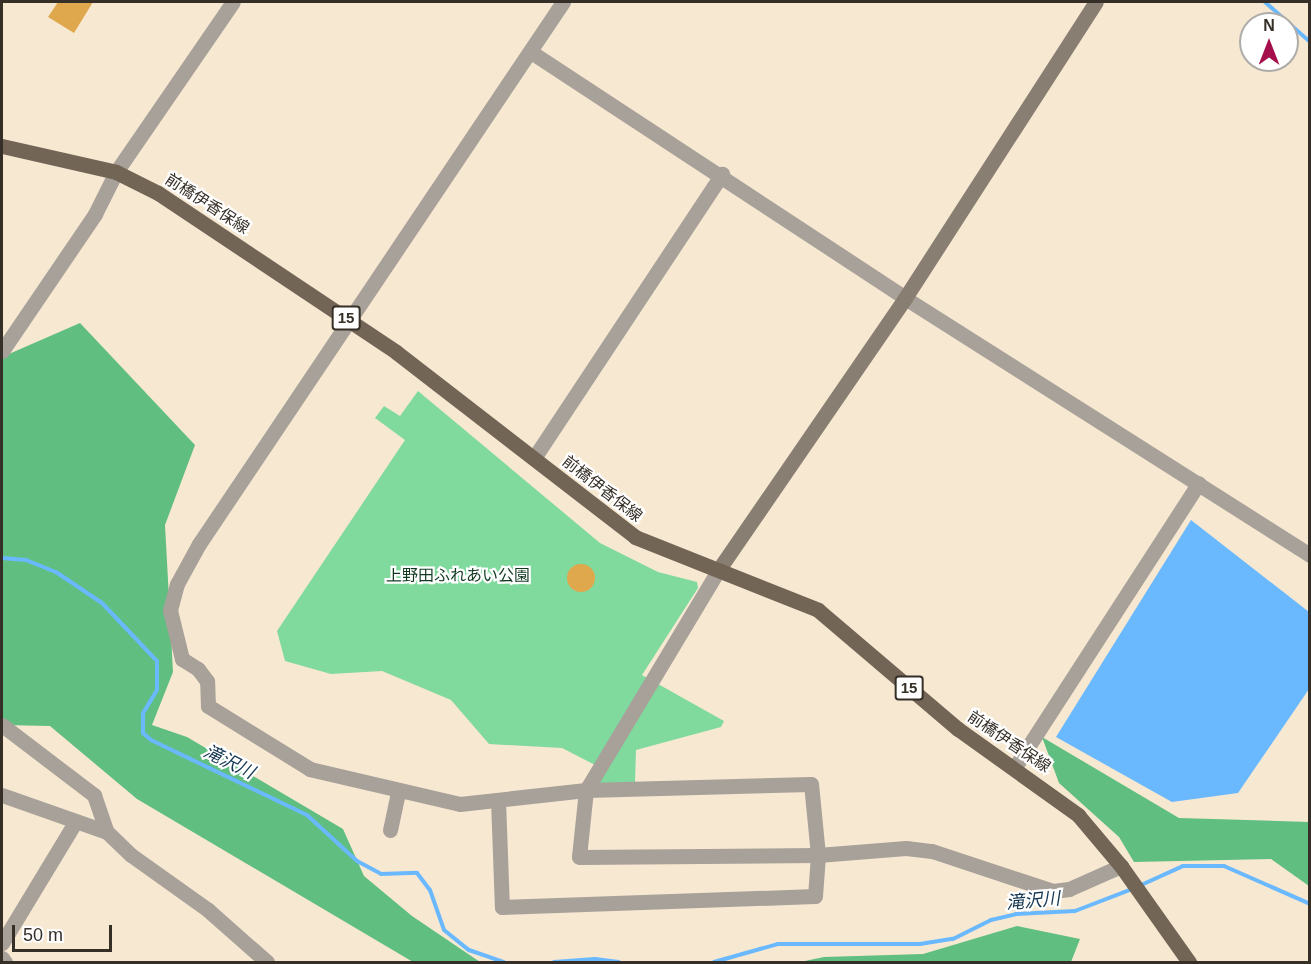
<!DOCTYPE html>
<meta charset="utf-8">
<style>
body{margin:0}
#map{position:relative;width:1311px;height:964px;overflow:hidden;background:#f7e8d2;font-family:Arial,"Noto Sans JP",sans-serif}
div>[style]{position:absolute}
.green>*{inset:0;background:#80da9e}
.forest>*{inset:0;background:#60be81}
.water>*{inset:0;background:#6ab9fe}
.stream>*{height:4px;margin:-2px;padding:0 2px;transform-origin:2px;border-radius:2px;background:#6ab9fe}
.building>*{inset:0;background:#e0a84d}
.round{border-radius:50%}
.street>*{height:15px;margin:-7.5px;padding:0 7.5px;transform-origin:7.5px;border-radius:7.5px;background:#a8a199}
.secondary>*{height:15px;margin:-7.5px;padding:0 7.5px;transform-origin:7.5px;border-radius:7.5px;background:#897e72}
.primary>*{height:15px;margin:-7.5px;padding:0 7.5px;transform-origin:7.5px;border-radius:7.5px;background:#726556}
span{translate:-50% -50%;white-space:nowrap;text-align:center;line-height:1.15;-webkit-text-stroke:4.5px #fff;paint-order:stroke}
.shield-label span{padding:2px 4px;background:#fff;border:2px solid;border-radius:4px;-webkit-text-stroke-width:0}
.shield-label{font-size:15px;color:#352f27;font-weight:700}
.street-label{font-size:16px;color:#352f27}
.park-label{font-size:16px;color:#113920}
.water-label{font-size:18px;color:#153651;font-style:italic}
.frame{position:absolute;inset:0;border:3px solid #352f27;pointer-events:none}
.north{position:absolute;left:1239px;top:12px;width:60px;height:60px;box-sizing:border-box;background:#fff;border:2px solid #aeaca9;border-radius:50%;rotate:0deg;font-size:16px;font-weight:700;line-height:24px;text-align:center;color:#352f27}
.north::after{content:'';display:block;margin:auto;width:21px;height:27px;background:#a40f4b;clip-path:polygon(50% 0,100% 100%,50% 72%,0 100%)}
.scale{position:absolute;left:12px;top:925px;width:100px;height:27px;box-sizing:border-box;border:3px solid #352f27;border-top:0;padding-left:8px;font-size:18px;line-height:21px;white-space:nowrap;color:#352f27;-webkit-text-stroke:4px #fff;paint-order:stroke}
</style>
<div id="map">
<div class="green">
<div style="clip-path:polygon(418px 391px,600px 543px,658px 572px,697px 582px,698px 588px,642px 675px,724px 721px,721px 727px,636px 750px,635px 783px,596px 784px,601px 768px,562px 748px,489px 744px,451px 700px,382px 671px,331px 674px,285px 661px,277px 631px,405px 440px,375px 418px,384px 406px,400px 416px)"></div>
</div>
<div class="forest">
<div style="clip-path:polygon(80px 323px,195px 445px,165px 525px,173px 672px,152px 725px,187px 737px,343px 829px,364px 876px,412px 916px,480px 962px,413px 962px,137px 799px,50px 726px,2px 725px,2px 357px)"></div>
<div style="clip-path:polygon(1042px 737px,1179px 818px,1309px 822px,1309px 886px,1271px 859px,1134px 862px,1119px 837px,1059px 783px)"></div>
<div style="clip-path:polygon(1017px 926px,1080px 939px,1071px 962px,800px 962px,824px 957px,923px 954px)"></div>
</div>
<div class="water">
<div style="clip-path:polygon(1191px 520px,1309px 612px,1309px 689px,1238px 793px,1172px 802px,1056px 737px)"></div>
</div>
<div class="stream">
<div style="left:1265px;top:2px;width:60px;rotate:41.6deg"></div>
<div style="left:2px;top:558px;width:24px;rotate:5deg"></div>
<div style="left:26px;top:560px;width:32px;rotate:22deg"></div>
<div style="left:56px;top:572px;width:55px;rotate:34deg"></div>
<div style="left:102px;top:603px;width:80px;rotate:46.5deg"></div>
<div style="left:157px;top:661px;width:29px;rotate:90deg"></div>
<div style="left:157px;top:690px;width:27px;rotate:121deg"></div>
<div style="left:143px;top:713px;width:20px;rotate:90deg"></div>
<div style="left:143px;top:733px;width:11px;rotate:41deg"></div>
<div style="left:151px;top:740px;width:173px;rotate:25.7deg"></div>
<div style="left:307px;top:815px;width:68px;rotate:42.6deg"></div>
<div style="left:357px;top:861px;width:27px;rotate:28deg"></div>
<div style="left:381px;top:874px;width:36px;rotate:-2deg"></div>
<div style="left:417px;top:873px;width:21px;rotate:53deg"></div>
<div style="left:430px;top:890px;width:42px;rotate:70.7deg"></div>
<div style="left:444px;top:930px;width:32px;rotate:39deg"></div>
<div style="left:469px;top:950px;width:37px;rotate:19deg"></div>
<div style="left:1139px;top:886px;width:48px;rotate:-24.4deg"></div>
<div style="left:1183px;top:866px;width:41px"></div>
<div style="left:1224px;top:866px;width:94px;rotate:23.8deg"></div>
<div style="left:554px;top:962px;width:41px;rotate:-4.2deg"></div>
<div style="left:595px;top:959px;width:24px;rotate:7deg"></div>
<div style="left:714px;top:962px;width:66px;rotate:-15.7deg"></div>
<div style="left:778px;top:944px;width:142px"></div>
<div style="left:920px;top:944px;width:33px;rotate:-9deg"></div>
<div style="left:953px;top:939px;width:42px;rotate:-26.6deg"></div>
<div style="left:991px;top:920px;width:26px;rotate:-13deg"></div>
<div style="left:1016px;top:914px;width:59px;rotate:-2.9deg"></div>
<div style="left:1075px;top:911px;width:61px;rotate:-21.1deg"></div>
</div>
<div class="building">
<div style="clip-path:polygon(58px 2px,93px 2px,74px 33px,48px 17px)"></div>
<div class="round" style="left:567px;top:564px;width:28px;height:28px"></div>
</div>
<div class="street">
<div style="left:531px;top:52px;width:448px;rotate:33.3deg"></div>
<div style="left:905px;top:298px;width:480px;rotate:32.4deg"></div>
<div style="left:2px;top:351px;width:166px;rotate:-55.8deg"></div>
<div style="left:95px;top:214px;width:47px;rotate:-63.4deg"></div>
<div style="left:116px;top:172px;width:206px;rotate:-55.5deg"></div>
<div style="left:534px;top:458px;width:341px;rotate:-56.5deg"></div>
<div style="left:719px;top:569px;width:258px;rotate:121deg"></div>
<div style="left:586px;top:790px;width:67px;rotate:96deg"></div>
<div style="left:579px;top:857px;width:239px;rotate:-0.5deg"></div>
<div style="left:818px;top:855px;width:88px;rotate:-4.5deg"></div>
<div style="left:906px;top:848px;width:26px;rotate:7deg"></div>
<div style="left:932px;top:851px;width:127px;rotate:18.3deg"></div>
<div style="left:1053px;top:891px;width:16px;rotate:-7deg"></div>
<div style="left:1069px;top:889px;width:57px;rotate:-23.9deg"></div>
<div style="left:2px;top:725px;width:116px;rotate:37.3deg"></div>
<div style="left:94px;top:795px;width:39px;rotate:71deg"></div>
<div style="left:1015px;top:767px;width:338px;rotate:-57.1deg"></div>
<div style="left:2px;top:795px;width:111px;rotate:19.4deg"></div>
<div style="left:107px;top:832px;width:33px;rotate:44deg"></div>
<div style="left:131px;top:855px;width:95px;rotate:35.5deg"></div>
<div style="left:208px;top:910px;width:79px;rotate:41.4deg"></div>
<div style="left:498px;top:800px;width:107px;rotate:87.9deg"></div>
<div style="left:502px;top:907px;width:313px;rotate:-2deg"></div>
<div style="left:815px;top:896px;width:41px;rotate:-85.8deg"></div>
<div style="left:818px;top:855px;width:71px;rotate:-95.6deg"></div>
<div style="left:811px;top:784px;width:225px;rotate:178.5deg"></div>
<div style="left:586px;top:790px;width:127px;rotate:173.7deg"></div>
<div style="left:460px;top:804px;width:154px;rotate:-166.9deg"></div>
<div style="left:310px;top:769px;width:120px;rotate:-148.3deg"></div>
<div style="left:208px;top:706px;width:25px;rotate:-92deg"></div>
<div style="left:207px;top:681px;width:15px;rotate:-127deg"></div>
<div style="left:198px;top:669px;width:19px;rotate:-148deg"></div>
<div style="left:182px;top:659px;width:50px;rotate:-103.8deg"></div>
<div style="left:170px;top:610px;width:27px;rotate:-75deg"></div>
<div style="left:177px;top:584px;width:46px;rotate:-61.2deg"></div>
<div style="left:199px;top:544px;width:653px;rotate:-56.12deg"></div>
<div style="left:390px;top:830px;width:39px;rotate:-78deg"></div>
<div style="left:2px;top:943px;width:139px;rotate:-58.8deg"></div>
<div style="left:2px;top:958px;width:5px;rotate:53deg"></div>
</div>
<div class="secondary">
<div style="left:719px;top:569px;width:329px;rotate:-55.5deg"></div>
<div style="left:905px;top:298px;width:352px;rotate:-57.2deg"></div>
</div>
<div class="primary">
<div style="left:2px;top:146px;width:117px;rotate:12.8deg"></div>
<div style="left:116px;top:172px;width:47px;rotate:26.6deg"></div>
<div style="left:158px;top:193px;width:286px;rotate:33.7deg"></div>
<div style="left:396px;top:352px;width:302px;rotate:37.7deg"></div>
<div style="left:635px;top:537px;width:197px;rotate:21.7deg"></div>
<div style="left:818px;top:610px;width:184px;rotate:40.4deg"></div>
<div style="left:958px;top:729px;width:148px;rotate:35.6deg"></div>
<div style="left:1078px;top:815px;width:67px;rotate:49.9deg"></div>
<div style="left:1121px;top:866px;width:118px;rotate:54.7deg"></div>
</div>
<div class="shield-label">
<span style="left:346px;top:318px">15</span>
<span style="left:909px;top:688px">15</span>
</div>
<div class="street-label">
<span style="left:207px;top:204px;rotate:33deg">前橋伊香保線</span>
<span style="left:602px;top:489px;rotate:38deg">前橋伊香保線</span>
<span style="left:1009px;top:742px;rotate:34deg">前橋伊香保線</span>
</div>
<div class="park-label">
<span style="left:458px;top:576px">上野田ふれあい公園</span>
</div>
<div class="water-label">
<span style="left:229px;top:762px;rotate:26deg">滝沢川</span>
<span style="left:1033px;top:901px;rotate:-5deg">滝沢川</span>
</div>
<div class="frame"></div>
<div class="north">N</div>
<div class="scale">50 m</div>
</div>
